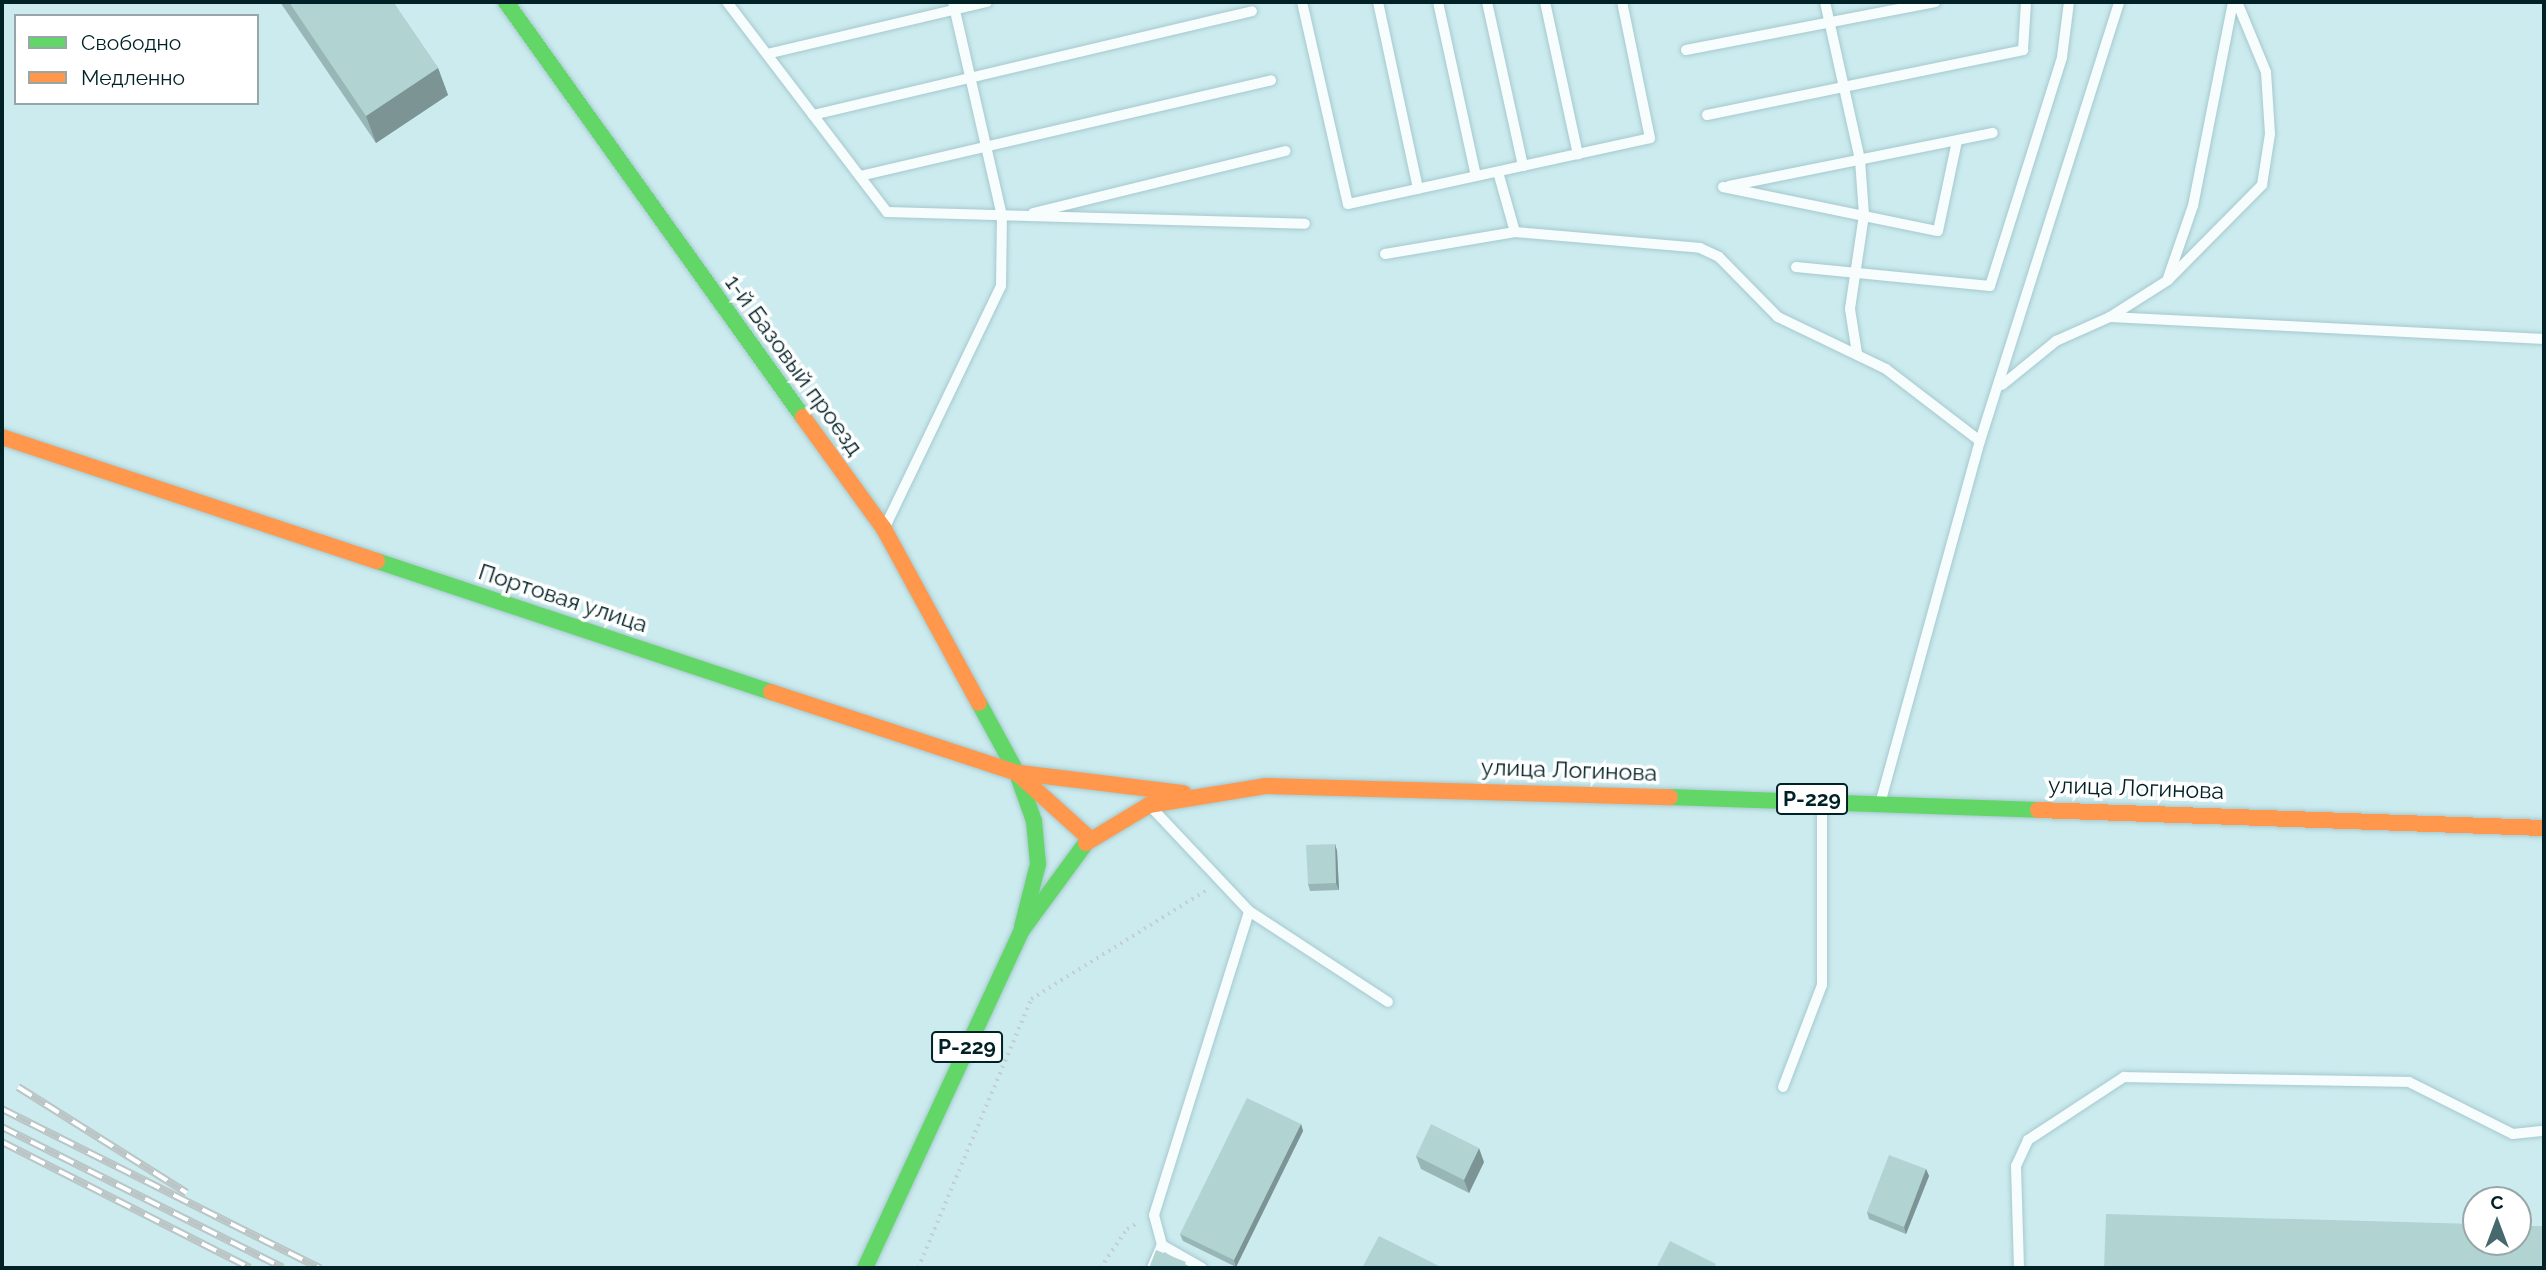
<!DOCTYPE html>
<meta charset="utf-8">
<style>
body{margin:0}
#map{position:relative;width:2546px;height:1270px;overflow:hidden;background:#cbebef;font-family:Raleway,sans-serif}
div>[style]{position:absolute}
.path>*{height:3.5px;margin-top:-1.75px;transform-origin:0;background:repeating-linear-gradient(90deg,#c4cfd0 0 2px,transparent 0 7px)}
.roads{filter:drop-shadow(0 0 2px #a6c9cd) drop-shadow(0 0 2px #a6c9cd)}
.lane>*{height:10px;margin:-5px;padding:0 5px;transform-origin:5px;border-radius:5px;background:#f7fcfd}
.fast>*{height:16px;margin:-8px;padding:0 8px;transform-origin:8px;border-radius:8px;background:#63d668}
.slow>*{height:16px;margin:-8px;padding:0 8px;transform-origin:8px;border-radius:8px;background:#ff974d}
.rail>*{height:8px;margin-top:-4px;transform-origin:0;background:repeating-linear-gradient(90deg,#fff 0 16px,#bbc5c6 0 32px);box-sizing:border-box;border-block:2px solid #bbc5c6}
.wall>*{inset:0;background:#98b6b5}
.shaded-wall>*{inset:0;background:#7c9494}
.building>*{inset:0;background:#b1d4d3}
span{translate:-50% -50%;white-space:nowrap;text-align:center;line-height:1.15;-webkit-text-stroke:7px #fff;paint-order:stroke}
.shield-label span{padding:2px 5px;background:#fff;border:2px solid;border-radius:5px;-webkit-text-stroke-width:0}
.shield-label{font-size:21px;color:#002125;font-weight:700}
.street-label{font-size:23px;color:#002125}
.frame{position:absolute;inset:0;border:4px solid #002125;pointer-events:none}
.legend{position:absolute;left:14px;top:14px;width:245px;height:91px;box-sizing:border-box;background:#fff;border:2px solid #99a6a8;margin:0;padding:9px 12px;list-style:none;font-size:21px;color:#002125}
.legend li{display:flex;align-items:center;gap:14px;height:35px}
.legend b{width:35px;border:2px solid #99a6a8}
.north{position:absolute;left:2462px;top:1186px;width:70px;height:70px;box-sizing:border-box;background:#fff;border:2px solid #99a6a8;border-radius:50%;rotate:0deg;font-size:19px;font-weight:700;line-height:28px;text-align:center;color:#002125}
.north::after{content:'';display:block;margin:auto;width:24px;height:32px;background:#47686c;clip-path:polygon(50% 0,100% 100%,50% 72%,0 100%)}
</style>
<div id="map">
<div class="path">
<div style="left:918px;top:1268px;width:292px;rotate:-67.2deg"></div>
<div style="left:1031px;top:999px;width:207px;rotate:-31.8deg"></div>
<div style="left:1100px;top:1268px;width:47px;rotate:-55.3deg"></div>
<div style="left:1127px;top:1229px;width:14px;rotate:-30deg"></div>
</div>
<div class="roads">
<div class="lane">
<div style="left:727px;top:2px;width:264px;rotate:52.7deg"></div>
<div style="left:887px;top:212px;width:418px;rotate:1.6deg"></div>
<div style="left:1302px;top:2px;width:207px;rotate:77.2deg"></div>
<div style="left:1348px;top:204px;width:309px;rotate:-12.3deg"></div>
<div style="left:1650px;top:138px;width:139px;rotate:-101.6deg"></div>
<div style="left:1378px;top:2px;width:191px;rotate:77.9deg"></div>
<div style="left:1438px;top:2px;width:178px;rotate:77.7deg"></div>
<div style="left:1487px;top:2px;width:168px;rotate:77.6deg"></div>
<div style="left:1545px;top:2px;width:156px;rotate:77.8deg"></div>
<div style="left:1825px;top:2px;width:162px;rotate:77.5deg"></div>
<div style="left:1860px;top:160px;width:55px;rotate:85.8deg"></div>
<div style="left:1864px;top:215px;width:95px;rotate:98.5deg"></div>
<div style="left:1850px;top:309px;width:45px;rotate:81deg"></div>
<div style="left:1686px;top:50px;width:254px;rotate:-10.9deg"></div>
<div style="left:767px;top:54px;width:226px;rotate:-13.3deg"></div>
<div style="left:813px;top:115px;width:451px;rotate:-13.3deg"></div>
<div style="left:1707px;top:115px;width:323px;rotate:-11.6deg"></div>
<div style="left:2023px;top:50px;width:48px;rotate:-86.4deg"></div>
<div style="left:1498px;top:172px;width:62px;rotate:74.2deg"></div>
<div style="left:860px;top:176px;width:422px;rotate:-13.1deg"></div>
<div style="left:1729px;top:186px;width:269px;rotate:-11.4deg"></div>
<div style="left:1723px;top:187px;width:219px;rotate:11.6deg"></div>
<div style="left:1938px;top:231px;width:92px;rotate:-78.1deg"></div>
<div style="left:1033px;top:213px;width:260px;rotate:-13.8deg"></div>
<div style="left:1385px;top:254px;width:132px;rotate:-9.6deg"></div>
<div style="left:1515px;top:232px;width:186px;rotate:4.9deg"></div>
<div style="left:1700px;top:248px;width:21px;rotate:25deg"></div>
<div style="left:1719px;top:257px;width:84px;rotate:45.5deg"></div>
<div style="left:1778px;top:317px;width:120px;rotate:25.7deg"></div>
<div style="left:1886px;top:369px;width:118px;rotate:37.5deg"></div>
<div style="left:1796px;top:267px;width:195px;rotate:5.6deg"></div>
<div style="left:1990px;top:286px;width:240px;rotate:-72.5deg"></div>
<div style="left:2062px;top:57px;width:55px;rotate:-82.7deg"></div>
<div style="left:2168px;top:278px;width:76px;rotate:-70.9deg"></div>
<div style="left:2193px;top:206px;width:208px;rotate:-78.9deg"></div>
<div style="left:2110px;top:317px;width:435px;rotate:2.9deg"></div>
<div style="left:2002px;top:385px;width:70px;rotate:-39.2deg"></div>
<div style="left:2056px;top:341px;width:59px;rotate:-24deg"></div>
<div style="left:2110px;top:317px;width:69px;rotate:-32.5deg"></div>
<div style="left:2168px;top:280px;width:134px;rotate:-45.3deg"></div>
<div style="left:2262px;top:185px;width:52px;rotate:-81.1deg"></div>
<div style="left:2270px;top:134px;width:62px;rotate:-93.7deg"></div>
<div style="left:2266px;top:72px;width:76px;rotate:-112.5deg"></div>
<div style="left:885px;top:527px;width:267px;rotate:-64.3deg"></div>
<div style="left:1001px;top:286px;width:70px;rotate:-89.2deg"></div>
<div style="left:1002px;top:216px;width:220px;rotate:-102.9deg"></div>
<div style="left:1881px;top:800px;width:372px;rotate:-74.6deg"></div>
<div style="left:1980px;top:441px;width:460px;rotate:-72.4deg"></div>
<div style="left:1152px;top:808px;width:141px;rotate:46.7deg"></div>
<div style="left:1783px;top:1087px;width:109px;rotate:-69.1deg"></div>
<div style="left:1822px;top:985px;width:180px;rotate:-90deg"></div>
<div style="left:1162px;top:1245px;width:46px;rotate:29.9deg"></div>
<div style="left:1152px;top:1268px;width:25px;rotate:-67deg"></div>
<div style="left:1162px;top:1245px;width:31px;rotate:-105deg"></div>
<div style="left:1154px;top:1215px;width:318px;rotate:-72.6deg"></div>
<div style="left:1249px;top:911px;width:166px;rotate:33.2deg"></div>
<div style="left:2019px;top:1268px;width:102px;rotate:-91.7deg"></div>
<div style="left:2016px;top:1166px;width:29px;rotate:-65deg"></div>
<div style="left:2028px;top:1140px;width:115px;rotate:-33.3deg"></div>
<div style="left:2124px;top:1077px;width:285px;rotate:1deg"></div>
<div style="left:2409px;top:1082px;width:116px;rotate:26.6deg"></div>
<div style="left:2513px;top:1134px;width:31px;rotate:-6deg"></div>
</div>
<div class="fast">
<div style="left:506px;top:2px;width:510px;rotate:54.41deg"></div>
<div style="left:377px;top:561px;width:415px;rotate:18.4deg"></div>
<div style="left:979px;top:703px;width:80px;rotate:61.5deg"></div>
<div style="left:1017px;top:773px;width:51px;rotate:70.5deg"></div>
<div style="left:1034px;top:821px;width:43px;rotate:84.7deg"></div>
<div style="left:1038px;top:864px;width:65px;rotate:104.3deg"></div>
<div style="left:1670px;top:797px;width:368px;rotate:2deg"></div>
<div style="left:865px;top:1268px;width:373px;rotate:-65.1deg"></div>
<div style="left:1022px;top:930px;width:108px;rotate:-53.7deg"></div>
</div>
<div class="slow">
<div style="left:803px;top:417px;width:138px;rotate:54.1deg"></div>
<div style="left:884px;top:529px;width:198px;rotate:61.4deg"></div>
<div style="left:2px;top:437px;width:395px;rotate:18.3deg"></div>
<div style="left:771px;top:692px;width:259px;rotate:18.2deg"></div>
<div style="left:1017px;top:773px;width:97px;rotate:42.1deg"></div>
<div style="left:1020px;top:773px;width:165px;rotate:7deg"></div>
<div style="left:2038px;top:810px;width:506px;rotate:2.04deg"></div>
<div style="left:1086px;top:843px;width:74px;rotate:-31.1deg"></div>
<div style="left:1149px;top:805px;width:119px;rotate:-9.2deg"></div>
<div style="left:1266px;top:786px;width:404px;rotate:1.6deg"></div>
</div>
</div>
<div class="rail">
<div style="left:18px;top:1087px;width:199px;rotate:32.1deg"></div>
<div style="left:2px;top:1109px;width:356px;rotate:26.6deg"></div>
<div style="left:2px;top:1127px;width:314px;rotate:26.6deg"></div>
<div style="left:2px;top:1142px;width:278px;rotate:26.9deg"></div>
</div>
<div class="wall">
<div style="clip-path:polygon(280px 2px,393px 2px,438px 68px,448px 95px,376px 143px)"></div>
<div style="clip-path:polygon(1335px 844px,1337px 851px,1339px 890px,1310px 891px,1308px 884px)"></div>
<div style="clip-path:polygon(1301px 1124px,1303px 1131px,1236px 1267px,1183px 1241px,1180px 1234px)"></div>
<div style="clip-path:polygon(1416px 1156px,1484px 1162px,1469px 1193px,1421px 1169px)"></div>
<div style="clip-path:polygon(1926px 1169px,1929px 1176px,1906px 1234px,1869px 1219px,1867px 1212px)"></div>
</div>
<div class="shaded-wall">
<div style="clip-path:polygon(438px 68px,448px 95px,376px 143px,366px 116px)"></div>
<div style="clip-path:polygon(1335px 844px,1337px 851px,1339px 890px,1336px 883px)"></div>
<div style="clip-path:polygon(1301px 1124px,1303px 1131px,1236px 1267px,1234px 1260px)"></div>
<div style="clip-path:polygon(1479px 1148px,1484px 1162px,1469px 1193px,1464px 1180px)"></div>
<div style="clip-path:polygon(1926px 1169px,1929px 1176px,1906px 1234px,1904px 1227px)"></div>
</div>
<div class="building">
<div style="clip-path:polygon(289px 2px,393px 2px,438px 68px,366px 116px)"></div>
<div style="clip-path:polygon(1335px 844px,1336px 883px,1308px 884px,1306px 845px)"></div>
<div style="clip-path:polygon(1247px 1098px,1301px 1124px,1234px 1260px,1180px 1234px)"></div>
<div style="clip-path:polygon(1431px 1124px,1479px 1148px,1464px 1180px,1416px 1156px)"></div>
<div style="clip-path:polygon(1889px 1155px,1926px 1169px,1904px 1227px,1867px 1212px)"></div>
<div style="clip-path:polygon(2106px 1214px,2476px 1224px,2476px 1242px,2518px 1242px,2518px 1226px,2544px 1226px,2544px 1268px,2104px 1268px)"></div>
<div style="clip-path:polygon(1379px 1236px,1443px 1268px,1362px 1268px)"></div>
<div style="clip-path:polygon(1670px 1241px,1716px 1264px,1713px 1268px,1656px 1268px)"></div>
<div style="clip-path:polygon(1156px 1250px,1186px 1262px,1183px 1268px,1149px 1268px)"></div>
</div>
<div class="shield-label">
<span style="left:1812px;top:799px">Р-229</span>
<span style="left:967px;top:1047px">Р-229</span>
</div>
<div class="street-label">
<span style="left:794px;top:365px;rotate:54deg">1-й Базовый проезд</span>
<span style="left:563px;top:598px;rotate:18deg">Портовая улица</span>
<span style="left:1569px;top:770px;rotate:2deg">улица Логинова</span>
<span style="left:2136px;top:788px;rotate:2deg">улица Логинова</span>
</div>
<div class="frame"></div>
<ul class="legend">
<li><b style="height:9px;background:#63d668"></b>Свободно</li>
<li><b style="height:9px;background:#ff974d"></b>Медленно</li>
</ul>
<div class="north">С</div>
</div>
